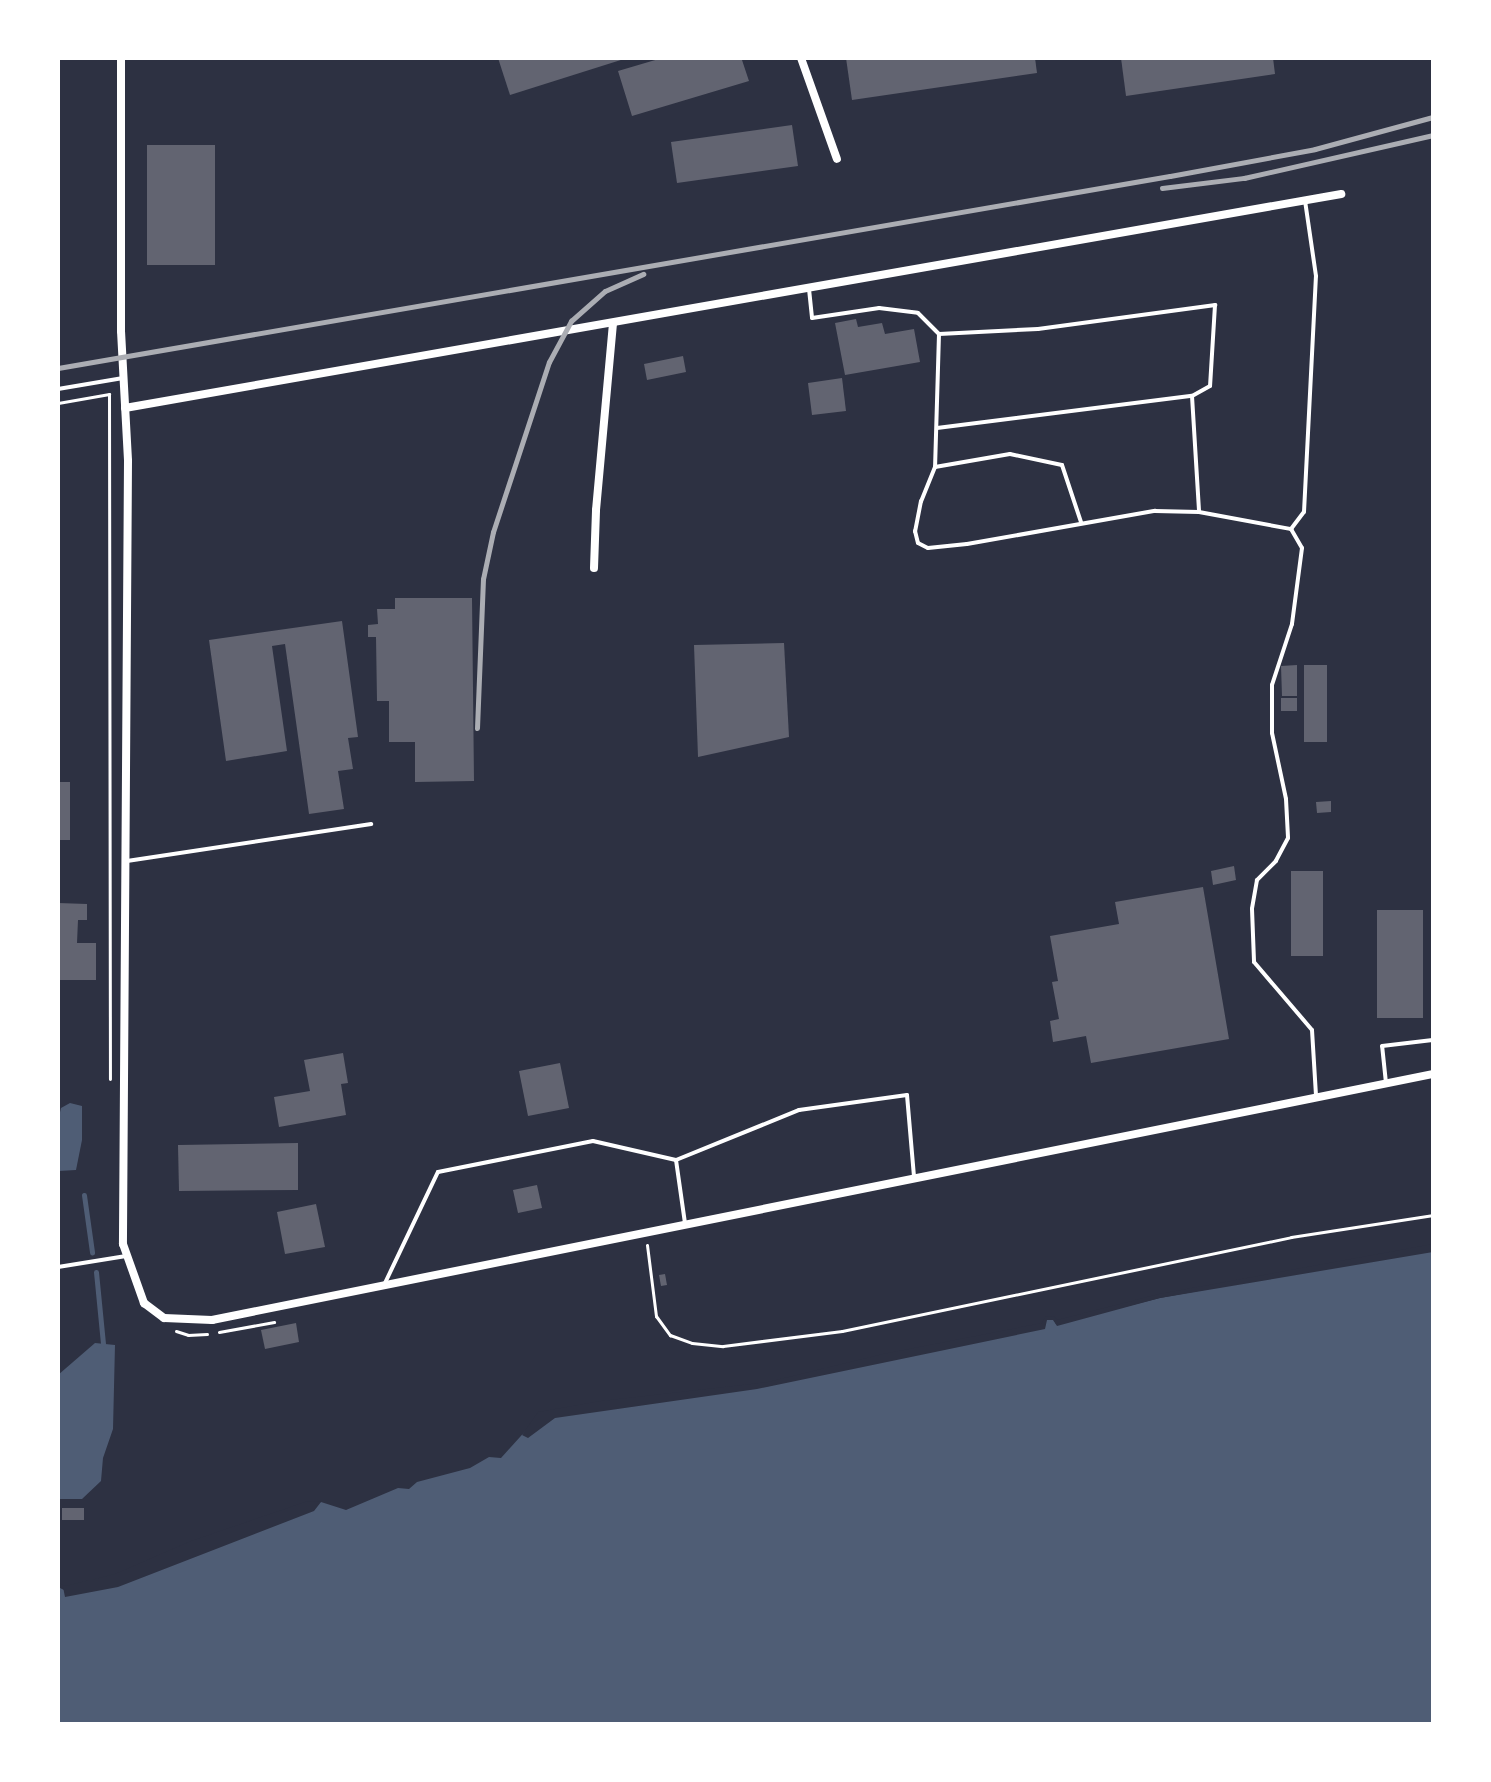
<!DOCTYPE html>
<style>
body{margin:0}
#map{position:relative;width:1491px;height:1782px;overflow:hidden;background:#2d3142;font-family:Georgia,serif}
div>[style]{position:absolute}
.water>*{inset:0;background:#4f5d75}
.pier>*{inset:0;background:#2d3142}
.stream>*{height:5px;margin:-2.5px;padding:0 2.5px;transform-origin:2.5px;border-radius:2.5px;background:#4f5d75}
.building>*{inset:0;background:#626471}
.path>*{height:3px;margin:-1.5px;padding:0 1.5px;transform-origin:1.5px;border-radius:1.5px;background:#fff}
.service>*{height:4px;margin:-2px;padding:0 2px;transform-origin:2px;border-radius:2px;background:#fff}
.minor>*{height:8px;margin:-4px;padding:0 4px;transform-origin:4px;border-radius:4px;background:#fff}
.rail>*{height:5px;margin:-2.5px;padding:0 2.5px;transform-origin:2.5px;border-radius:2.5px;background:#abadb3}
span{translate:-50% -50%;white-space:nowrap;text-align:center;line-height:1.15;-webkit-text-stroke:6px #fff;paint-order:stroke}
.frame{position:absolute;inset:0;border:60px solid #fff;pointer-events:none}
</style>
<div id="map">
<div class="water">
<div style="clip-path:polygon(70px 1103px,82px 1106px,82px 1140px,76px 1170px,58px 1171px,58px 1121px,61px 1108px)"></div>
<div style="clip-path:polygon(1433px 1248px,1433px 1724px,58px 1724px,58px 1587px,64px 1590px,116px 1578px,280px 1514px,321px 1502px,346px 1510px,398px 1488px,409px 1489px,417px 1482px,470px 1468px,489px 1457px,501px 1458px,539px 1416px,769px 1386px,883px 1358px,1045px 1326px,1046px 1320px,1053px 1319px,1056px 1324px,1160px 1298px)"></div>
<div style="clip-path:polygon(95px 1343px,115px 1345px,113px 1429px,103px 1458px,101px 1481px,82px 1499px,58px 1499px,58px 1375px)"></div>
</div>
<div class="pier">
<div style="clip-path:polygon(1433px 1244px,1433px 1252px,1160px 1298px,1057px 1326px,1053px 1320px,1047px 1320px,1045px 1329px,757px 1389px,555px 1418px,528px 1438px,522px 1435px,538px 1412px,601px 1401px,768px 1382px,883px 1354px,1042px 1323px,1045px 1317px,1054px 1316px,1057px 1320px,1159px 1294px)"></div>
<div style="clip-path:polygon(308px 1501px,321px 1502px,314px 1511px,118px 1587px,65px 1597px,63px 1587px,58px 1587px,58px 1583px,66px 1586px,115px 1574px,191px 1541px)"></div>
</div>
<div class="stream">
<div style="left:84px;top:1195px;width:58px;rotate:82deg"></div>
<div style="left:96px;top:1272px;width:72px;rotate:84.4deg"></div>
</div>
<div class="building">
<div style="clip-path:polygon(498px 58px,624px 58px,624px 59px,510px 95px)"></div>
<div style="clip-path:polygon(662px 58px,747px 58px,742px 60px,749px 81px,632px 116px,618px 71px)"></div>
<div style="clip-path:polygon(846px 58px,1035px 58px,1037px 73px,852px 100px)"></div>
<div style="clip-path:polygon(1121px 58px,1273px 58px,1275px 74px,1126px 96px)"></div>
<div style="clip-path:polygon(792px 125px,798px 166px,677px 183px,671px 142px)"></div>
<div style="clip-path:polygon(147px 145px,215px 145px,215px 265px,147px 265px)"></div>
<div style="clip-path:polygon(856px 319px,858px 327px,882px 323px,885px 334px,914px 329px,920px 362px,845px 375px,835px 323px)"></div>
<div style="clip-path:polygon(683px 356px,686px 372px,647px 380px,644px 364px)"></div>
<div style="clip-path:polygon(842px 378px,846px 411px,812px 415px,808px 383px)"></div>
<div style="clip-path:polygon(395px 598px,472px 598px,474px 781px,415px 782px,415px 742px,389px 742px,389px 701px,377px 701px,376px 637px,368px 637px,368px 625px,378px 624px,377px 609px,395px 609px)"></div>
<div style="clip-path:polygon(342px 621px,358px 737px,348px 738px,353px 769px,338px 771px,344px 809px,309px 814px,285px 644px,272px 646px,287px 751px,226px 761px,209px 640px)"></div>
<div style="clip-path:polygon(784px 643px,789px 737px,698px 757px,694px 645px)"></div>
<div style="clip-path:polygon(1297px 665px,1297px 696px,1282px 696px,1281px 666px)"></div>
<div style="clip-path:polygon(1304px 665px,1327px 665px,1327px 742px,1304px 742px)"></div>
<div style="clip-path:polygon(1281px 698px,1297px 698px,1297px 711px,1281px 711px)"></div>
<div style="clip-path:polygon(58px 782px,70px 782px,70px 840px,58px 840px)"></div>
<div style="clip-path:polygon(1331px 801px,1331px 812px,1317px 813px,1316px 802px)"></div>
<div style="clip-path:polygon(1234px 866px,1236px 880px,1213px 885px,1211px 871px)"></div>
<div style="clip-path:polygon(1291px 871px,1323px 871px,1323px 956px,1291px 956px)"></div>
<div style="clip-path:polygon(1203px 887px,1229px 1039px,1091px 1063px,1086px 1036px,1053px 1042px,1050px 1021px,1059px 1019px,1052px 982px,1058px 981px,1050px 936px,1119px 924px,1115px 902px)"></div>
<div style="clip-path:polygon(58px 903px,87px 904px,87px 920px,78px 920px,77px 943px,96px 943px,96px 980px,58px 980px)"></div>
<div style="clip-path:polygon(1377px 910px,1423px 910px,1423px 1018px,1377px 1018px)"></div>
<div style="clip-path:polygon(343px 1053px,348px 1083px,341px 1084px,346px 1115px,279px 1127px,274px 1097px,310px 1091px,304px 1060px)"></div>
<div style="clip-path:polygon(560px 1063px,569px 1108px,528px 1116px,519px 1071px)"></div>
<div style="clip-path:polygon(298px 1143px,298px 1190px,179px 1191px,178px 1145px)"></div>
<div style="clip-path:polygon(537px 1185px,542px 1208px,518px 1213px,513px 1190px)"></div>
<div style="clip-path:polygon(316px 1204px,325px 1247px,285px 1254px,277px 1212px)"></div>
<div style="clip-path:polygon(665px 1274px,667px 1285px,661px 1286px,659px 1275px)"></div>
<div style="clip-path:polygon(296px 1323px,299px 1342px,265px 1349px,261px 1330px)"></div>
<div style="clip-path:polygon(62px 1508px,84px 1508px,84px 1520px,62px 1520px)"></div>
</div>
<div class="path">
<div style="left:58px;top:403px;width:52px;rotate:-10deg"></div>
<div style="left:109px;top:394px;width:685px;rotate:89.92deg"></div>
<div style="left:647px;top:1245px;width:72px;rotate:82.8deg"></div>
<div style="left:656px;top:1316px;width:24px;rotate:54deg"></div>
<div style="left:670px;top:1335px;width:23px;rotate:20deg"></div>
<div style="left:692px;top:1343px;width:31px;rotate:6deg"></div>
<div style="left:723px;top:1346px;width:120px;rotate:-7.2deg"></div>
<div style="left:842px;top:1331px;width:459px;rotate:-11.8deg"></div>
<div style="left:1291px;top:1237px;width:144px;rotate:-8.8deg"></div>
<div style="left:176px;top:1331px;width:13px;rotate:18deg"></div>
<div style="left:188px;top:1335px;width:19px;rotate:-3deg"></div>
<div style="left:219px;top:1332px;width:56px;rotate:-10.3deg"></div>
</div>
<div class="service">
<div style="left:809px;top:289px;width:29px;rotate:84deg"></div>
<div style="left:812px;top:318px;width:68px;rotate:-8.5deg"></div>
<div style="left:879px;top:308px;width:39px;rotate:7deg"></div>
<div style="left:918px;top:313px;width:30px;rotate:45deg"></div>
<div style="left:939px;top:334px;width:133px;rotate:91.7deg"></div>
<div style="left:935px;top:467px;width:37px;rotate:112deg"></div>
<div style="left:921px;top:501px;width:31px;rotate:101deg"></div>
<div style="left:915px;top:531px;width:12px;rotate:76deg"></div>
<div style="left:918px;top:543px;width:11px;rotate:27deg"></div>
<div style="left:928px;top:548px;width:39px;rotate:-6deg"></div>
<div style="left:967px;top:544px;width:191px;rotate:-10deg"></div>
<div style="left:1155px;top:511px;width:44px;rotate:1.3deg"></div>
<div style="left:1199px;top:512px;width:94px;rotate:10.5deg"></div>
<div style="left:1291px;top:529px;width:22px;rotate:60deg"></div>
<div style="left:1302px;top:548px;width:77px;rotate:97.5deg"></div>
<div style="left:1292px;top:624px;width:64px;rotate:108.2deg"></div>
<div style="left:1272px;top:685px;width:48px;rotate:90deg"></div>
<div style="left:1272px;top:733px;width:67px;rotate:78deg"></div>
<div style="left:1286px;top:799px;width:39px;rotate:87deg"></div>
<div style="left:1288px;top:838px;width:26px;rotate:118deg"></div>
<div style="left:1276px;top:861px;width:27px;rotate:135deg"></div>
<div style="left:1257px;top:880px;width:29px;rotate:100deg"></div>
<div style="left:1252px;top:909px;width:53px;rotate:87.8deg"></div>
<div style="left:1254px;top:962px;width:89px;rotate:49.5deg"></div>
<div style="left:1312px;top:1030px;width:66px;rotate:86.5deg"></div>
<div style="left:939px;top:334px;width:99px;rotate:-2.9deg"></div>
<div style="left:1038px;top:329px;width:179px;rotate:-7.7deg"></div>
<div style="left:1215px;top:305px;width:81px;rotate:93.5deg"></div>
<div style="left:1210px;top:386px;width:21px;rotate:151deg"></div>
<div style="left:58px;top:389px;width:66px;rotate:-9.6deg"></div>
<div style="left:937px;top:428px;width:257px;rotate:-7.2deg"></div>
<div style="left:1192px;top:396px;width:116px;rotate:86.5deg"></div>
<div style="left:935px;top:467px;width:76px;rotate:-9.8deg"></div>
<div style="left:1010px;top:454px;width:53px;rotate:11.9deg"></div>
<div style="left:1062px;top:465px;width:60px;rotate:71.6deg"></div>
<div style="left:1291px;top:529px;width:21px;rotate:-53deg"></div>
<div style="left:1304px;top:512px;width:236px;rotate:-87.1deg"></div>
<div style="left:1316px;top:276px;width:76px;rotate:-98.3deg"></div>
<div style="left:127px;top:861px;width:247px;rotate:-8.6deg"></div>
<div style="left:1386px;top:1083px;width:37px;rotate:-96deg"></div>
<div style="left:1382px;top:1046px;width:51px;rotate:-6.7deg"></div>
<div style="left:676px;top:1160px;width:64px;rotate:81.9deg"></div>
<div style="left:58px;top:1267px;width:69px;rotate:-9.2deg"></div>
<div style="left:385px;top:1283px;width:123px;rotate:-64.5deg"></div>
<div style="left:438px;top:1172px;width:158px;rotate:-11.3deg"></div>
<div style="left:593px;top:1141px;width:85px;rotate:12.9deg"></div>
<div style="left:676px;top:1160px;width:133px;rotate:-22.1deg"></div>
<div style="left:799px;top:1110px;width:109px;rotate:-7.9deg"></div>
<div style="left:907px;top:1095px;width:82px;rotate:85.1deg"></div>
</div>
<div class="minor">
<div style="left:121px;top:58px;width:273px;rotate:90deg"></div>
<div style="left:121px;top:331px;width:130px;rotate:86.9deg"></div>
<div style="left:128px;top:461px;width:783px;rotate:90.37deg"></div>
<div style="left:123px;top:1244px;width:63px;rotate:70.4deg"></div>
<div style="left:144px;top:1303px;width:25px;rotate:37deg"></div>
<div style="left:164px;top:1318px;width:48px;rotate:2.4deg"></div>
<div style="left:212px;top:1320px;width:1246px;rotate:-11.39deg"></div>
<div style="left:801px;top:58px;width:107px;rotate:70.4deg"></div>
<div style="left:125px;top:408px;width:1235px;rotate:-9.98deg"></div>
<div style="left:594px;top:568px;width:58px;rotate:-88deg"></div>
<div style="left:596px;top:510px;width:187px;rotate:-84.8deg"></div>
</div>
<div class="rail">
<div style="left:1162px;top:188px;width:83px;rotate:-7deg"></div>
<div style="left:1244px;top:178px;width:194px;rotate:-12.8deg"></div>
<div style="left:58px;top:368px;width:1128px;rotate:-9.8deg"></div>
<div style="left:1170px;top:176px;width:147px;rotate:-10.5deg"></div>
<div style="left:1315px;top:149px;width:122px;rotate:-15.2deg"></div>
<div style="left:477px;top:728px;width:149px;rotate:-87.7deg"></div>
<div style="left:483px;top:579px;width:48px;rotate:-78deg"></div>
<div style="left:493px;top:532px;width:179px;rotate:-71.8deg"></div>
<div style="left:549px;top:362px;width:47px;rotate:-61.8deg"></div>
<div style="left:571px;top:321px;width:45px;rotate:-41.4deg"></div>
<div style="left:605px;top:291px;width:42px;rotate:-24.1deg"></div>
</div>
<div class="frame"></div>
</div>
